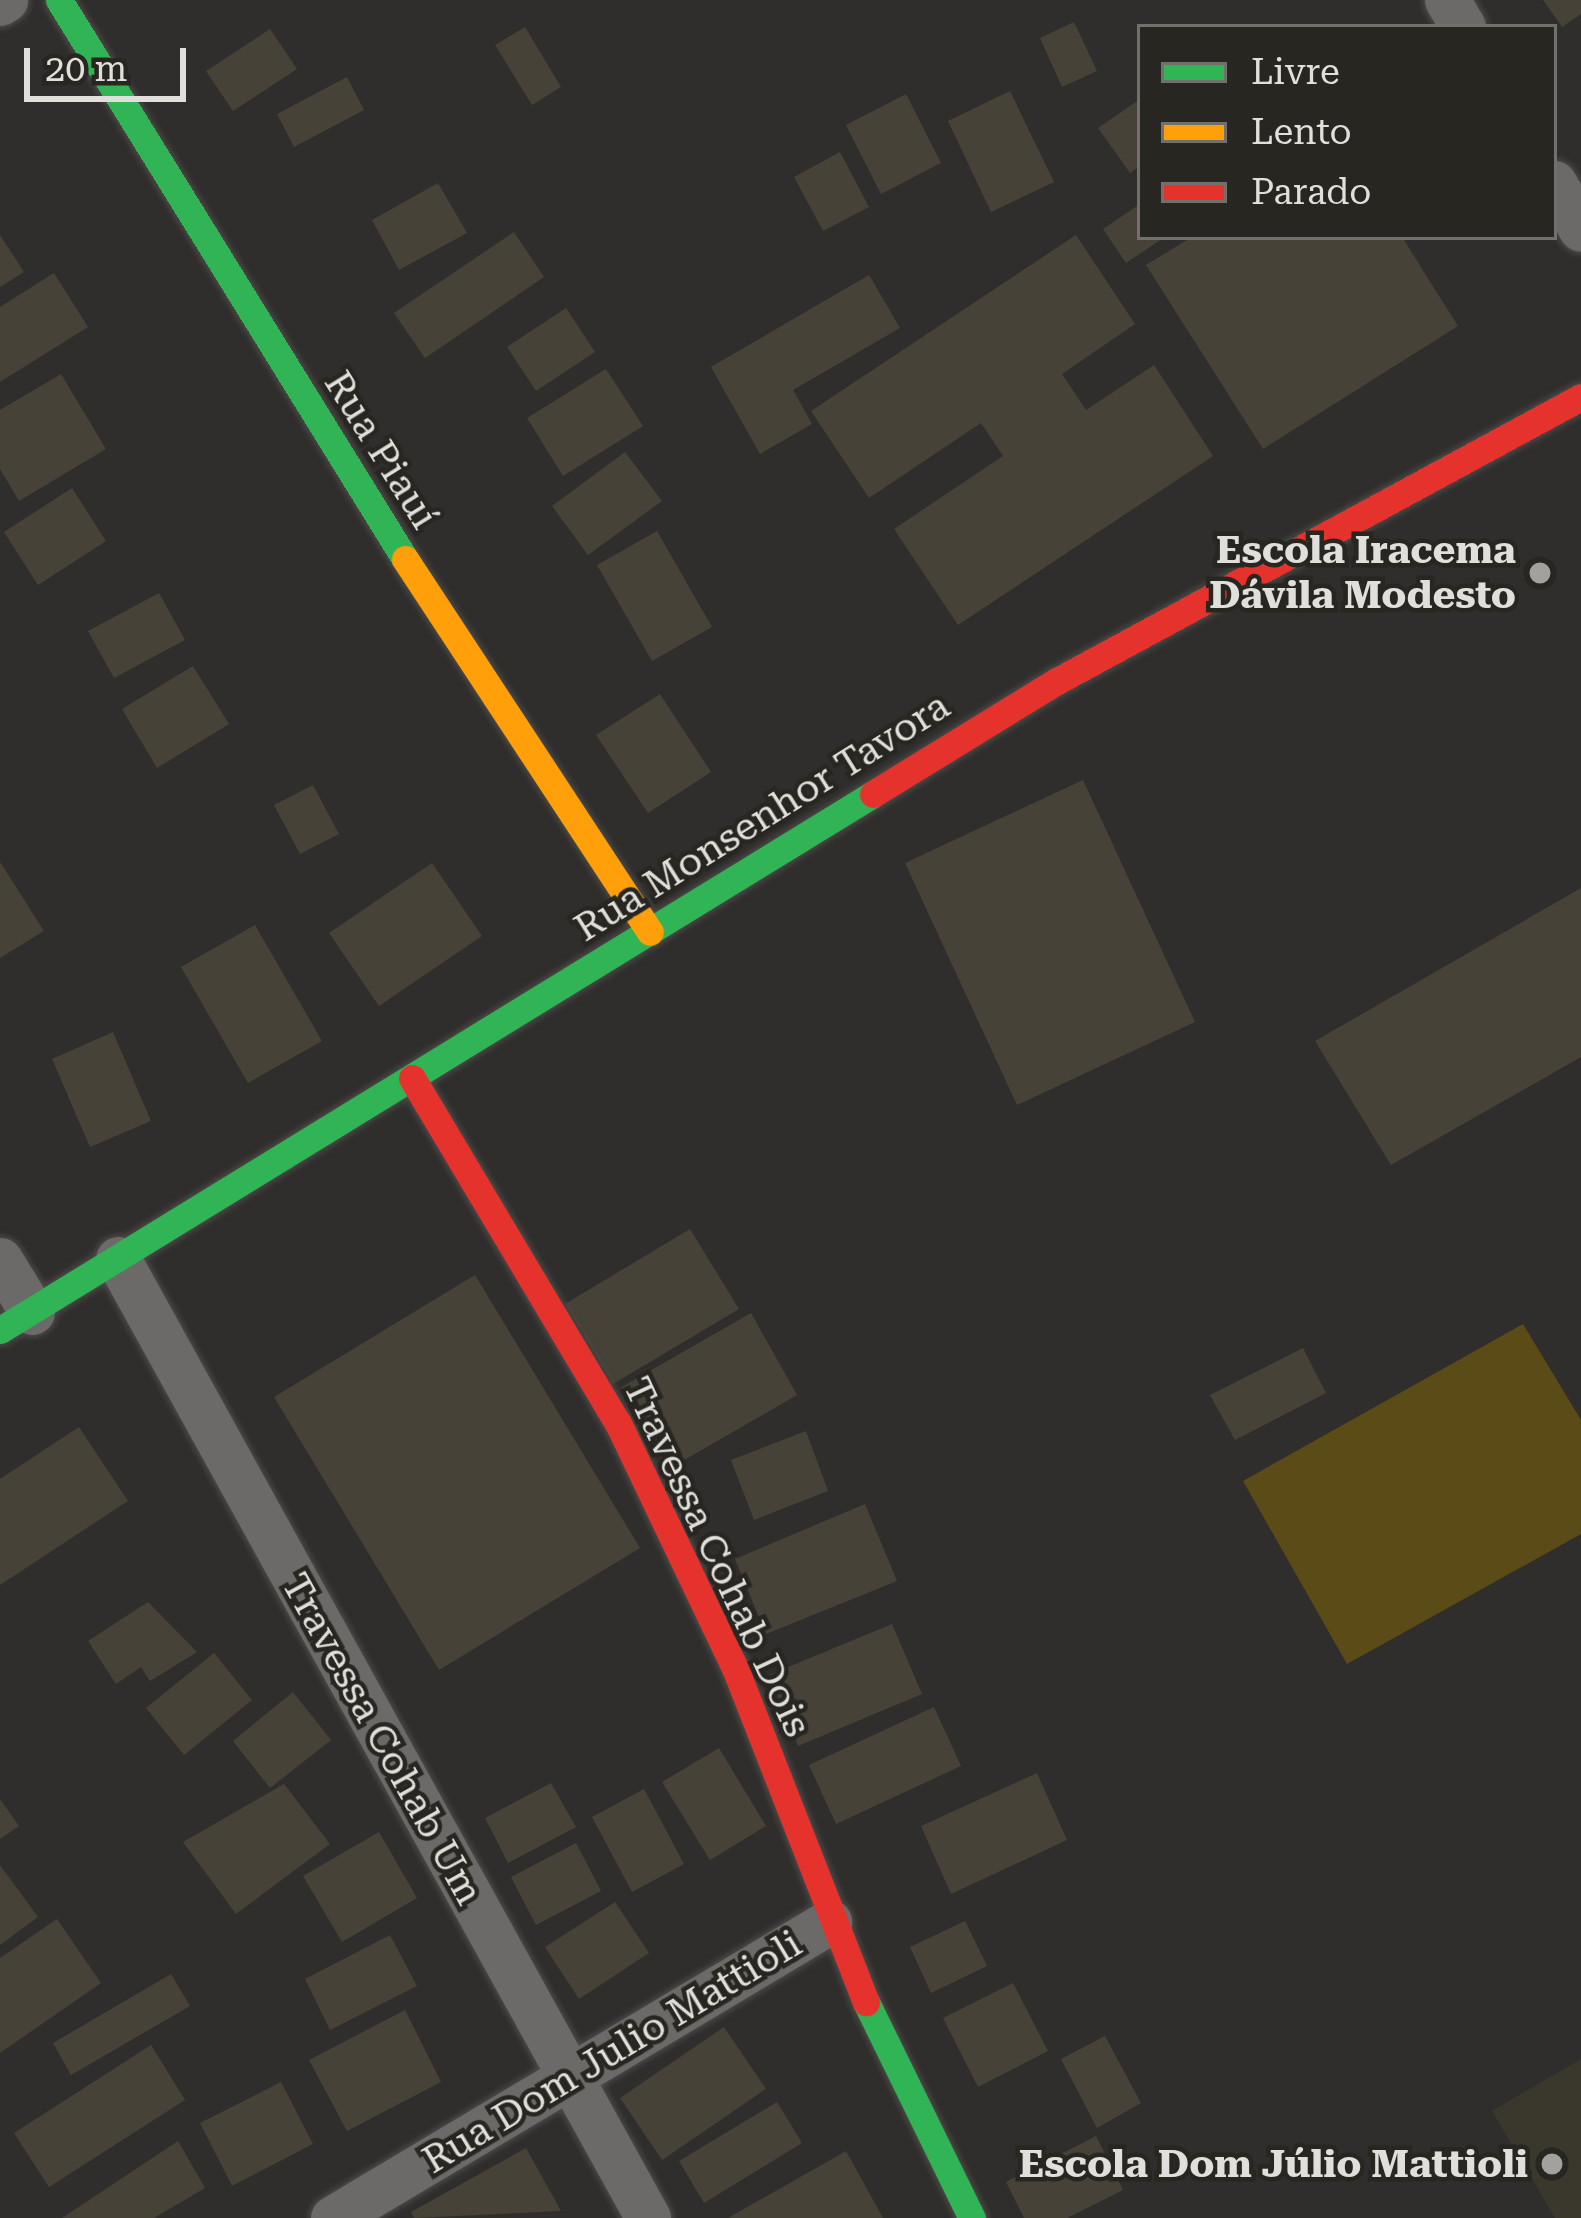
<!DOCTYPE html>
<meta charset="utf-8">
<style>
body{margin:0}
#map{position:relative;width:1581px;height:2218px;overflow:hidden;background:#302e2c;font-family:"Roboto Serif",serif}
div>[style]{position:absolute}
.built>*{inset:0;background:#3a372d}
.green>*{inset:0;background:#5b4b16}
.building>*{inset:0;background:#464238}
.roads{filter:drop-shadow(0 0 3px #4c4b49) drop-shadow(0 0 3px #4c4b49)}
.street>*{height:45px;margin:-22.5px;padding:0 22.5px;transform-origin:22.5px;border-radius:22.5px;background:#6b6a68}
.fast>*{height:27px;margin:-13.5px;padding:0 13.5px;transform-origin:13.5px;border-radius:13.5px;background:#30b455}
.slow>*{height:27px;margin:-13.5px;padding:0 13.5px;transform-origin:13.5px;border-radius:13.5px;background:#ff9f0a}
.jam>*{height:27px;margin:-13.5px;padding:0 13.5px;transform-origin:13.5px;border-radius:13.5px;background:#e5322d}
.dots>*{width:33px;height:33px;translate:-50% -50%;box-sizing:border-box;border:6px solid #272621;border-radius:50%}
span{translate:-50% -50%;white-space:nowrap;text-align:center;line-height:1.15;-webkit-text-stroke:9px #272621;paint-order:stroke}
.street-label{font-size:39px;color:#e0dfdc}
.poi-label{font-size:39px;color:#e0dfdc;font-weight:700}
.right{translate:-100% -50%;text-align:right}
.legend{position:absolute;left:1137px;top:24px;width:420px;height:216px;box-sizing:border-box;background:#272621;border:3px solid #71706c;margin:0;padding:15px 21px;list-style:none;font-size:36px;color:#e0dfdc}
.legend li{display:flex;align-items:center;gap:24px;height:60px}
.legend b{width:60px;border:3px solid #71706c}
.scale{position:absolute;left:24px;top:48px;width:162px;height:54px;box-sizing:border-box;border:6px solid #e0dfdc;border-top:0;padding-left:15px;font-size:36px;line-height:42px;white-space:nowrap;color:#e0dfdc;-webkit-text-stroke:9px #272621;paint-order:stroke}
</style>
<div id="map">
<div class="built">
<div style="clip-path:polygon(1581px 2059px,1581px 2218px,1555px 2218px,1492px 2111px)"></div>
</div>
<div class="green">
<div style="clip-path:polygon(1523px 1324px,1581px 1420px,1581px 1534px,1347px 1664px,1243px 1481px)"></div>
</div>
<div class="building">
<div style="clip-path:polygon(1543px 0,1581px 0,1581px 14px,1562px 27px)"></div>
<div style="clip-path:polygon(1074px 22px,1097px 71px,1062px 87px,1040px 38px)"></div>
<div style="clip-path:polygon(525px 27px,561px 87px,532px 105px,495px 45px)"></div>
<div style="clip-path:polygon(270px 29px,297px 69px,233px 111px,206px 71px)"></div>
<div style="clip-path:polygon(347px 77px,364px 110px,294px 147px,277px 114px)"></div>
<div style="clip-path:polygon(1010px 91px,1054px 182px,991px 212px,948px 121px)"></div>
<div style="clip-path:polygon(906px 94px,941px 163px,881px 194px,846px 125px)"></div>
<div style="clip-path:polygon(1140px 99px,1140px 166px,1130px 173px,1098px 128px)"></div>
<div style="clip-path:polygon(840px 152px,869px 207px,823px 231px,794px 177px)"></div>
<div style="clip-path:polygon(438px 183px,467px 233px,399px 270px,372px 220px)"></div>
<div style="clip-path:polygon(1140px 204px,1140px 237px,1165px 237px,1126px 263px,1103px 229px)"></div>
<div style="clip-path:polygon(514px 232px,544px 277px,425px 358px,394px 313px)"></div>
<div style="clip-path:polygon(0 235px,24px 272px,0 287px)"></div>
<div style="clip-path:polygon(1076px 235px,1135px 324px,1062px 374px,1086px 410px,1154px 365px,1213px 456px,958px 625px,894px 529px,1003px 456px,981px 423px,869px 498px,811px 411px)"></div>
<div style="clip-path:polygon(1192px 237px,1402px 237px,1458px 326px,1263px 449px,1146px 265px)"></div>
<div style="clip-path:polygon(54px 273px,88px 327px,0 382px,0 307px)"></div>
<div style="clip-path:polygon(869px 275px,900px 328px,793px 390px,812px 424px,760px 454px,711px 367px)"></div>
<div style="clip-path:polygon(566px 308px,595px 352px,536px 391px,507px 347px)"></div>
<div style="clip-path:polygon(606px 369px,643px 426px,563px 476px,527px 418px)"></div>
<div style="clip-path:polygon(61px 374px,106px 449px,19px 501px,0 469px,0 410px)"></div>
<div style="clip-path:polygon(625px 452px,662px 501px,588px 555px,552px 506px)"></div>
<div style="clip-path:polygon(72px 488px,106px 541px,38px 585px,4px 532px)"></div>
<div style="clip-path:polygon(657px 531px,712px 627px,652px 661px,597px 565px)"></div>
<div style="clip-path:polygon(159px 593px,185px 640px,114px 678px,88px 631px)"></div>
<div style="clip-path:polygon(193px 666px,229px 724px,157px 768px,122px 709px)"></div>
<div style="clip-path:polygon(660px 694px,711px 772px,648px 813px,596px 735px)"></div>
<div style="clip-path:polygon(1083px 780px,1195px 1022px,1017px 1105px,905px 863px)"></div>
<div style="clip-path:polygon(313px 785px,339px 834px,300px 854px,274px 805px)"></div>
<div style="clip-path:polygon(0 862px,44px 931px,0 958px)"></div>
<div style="clip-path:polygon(432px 863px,482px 936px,379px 1006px,329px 933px)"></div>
<div style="clip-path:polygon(1581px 888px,1581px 1057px,1391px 1165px,1315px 1041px)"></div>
<div style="clip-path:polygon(255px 925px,322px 1041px,248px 1083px,181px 967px)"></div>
<div style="clip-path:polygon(113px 1032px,151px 1121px,90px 1147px,52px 1059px)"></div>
<div style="clip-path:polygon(690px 1229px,739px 1309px,613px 1384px,565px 1304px)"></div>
<div style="clip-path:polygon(475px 1275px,640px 1548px,439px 1670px,274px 1397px)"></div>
<div style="clip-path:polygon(751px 1313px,797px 1395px,667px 1470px,620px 1388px)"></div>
<div style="clip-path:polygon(1303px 1348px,1326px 1393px,1235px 1440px,1210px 1395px)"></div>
<div style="clip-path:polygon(79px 1427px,128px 1501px,0 1585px,0 1479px)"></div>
<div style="clip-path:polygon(806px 1431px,828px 1491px,754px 1520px,731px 1460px)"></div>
<div style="clip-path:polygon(865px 1504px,897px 1581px,766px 1634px,735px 1559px)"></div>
<div style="clip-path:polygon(148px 1602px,197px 1652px,150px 1681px,141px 1667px,116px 1684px,88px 1641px)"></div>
<div style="clip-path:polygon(892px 1624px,922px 1694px,798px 1746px,769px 1675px)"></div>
<div style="clip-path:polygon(214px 1653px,252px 1700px,184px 1755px,146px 1708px)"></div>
<div style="clip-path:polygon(293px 1692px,331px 1740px,270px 1788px,233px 1741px)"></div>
<div style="clip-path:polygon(934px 1707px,961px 1766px,836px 1824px,809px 1765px)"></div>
<div style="clip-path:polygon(719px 1748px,766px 1826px,710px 1860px,662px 1782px)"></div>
<div style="clip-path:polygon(1037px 1773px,1067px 1840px,951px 1894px,921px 1826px)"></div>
<div style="clip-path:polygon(551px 1783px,576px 1827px,508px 1863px,485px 1818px)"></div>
<div style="clip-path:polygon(284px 1784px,330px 1844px,236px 1914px,183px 1842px)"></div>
<div style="clip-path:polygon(644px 1789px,684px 1864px,632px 1892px,592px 1817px)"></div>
<div style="clip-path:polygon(0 1799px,19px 1826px,0 1839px)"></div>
<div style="clip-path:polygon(379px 1832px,417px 1898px,342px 1942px,303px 1876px)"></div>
<div style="clip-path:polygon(576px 1843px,601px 1891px,536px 1925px,511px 1877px)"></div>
<div style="clip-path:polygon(0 1865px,38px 1917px,0 1945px)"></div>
<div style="clip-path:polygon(615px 1902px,649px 1953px,579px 1999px,545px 1947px)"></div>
<div style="clip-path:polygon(57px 1919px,101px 1983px,0 2053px,0 1958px)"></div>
<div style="clip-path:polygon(965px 1921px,987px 1966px,931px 1993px,910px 1947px)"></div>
<div style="clip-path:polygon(390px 1935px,417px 1986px,330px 2030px,305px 1979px)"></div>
<div style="clip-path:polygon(171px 1974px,190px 2006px,71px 2075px,53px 2043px)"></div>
<div style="clip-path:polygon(1013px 1983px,1048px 2051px,978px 2087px,943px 2018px)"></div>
<div style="clip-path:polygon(405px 2010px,441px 2082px,347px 2131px,309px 2060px)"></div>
<div style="clip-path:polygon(724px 2027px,766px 2089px,662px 2160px,620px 2098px)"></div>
<div style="clip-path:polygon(1105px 2036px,1141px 2103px,1097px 2128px,1061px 2059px)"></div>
<div style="clip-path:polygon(151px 2045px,185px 2100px,49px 2187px,14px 2133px)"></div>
<div style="clip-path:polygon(281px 2082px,313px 2144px,232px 2186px,200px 2123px)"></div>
<div style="clip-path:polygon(777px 2102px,802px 2143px,704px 2203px,679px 2161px)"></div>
<div style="clip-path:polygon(1096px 2136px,1123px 2190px,1067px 2218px,1024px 2218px,1006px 2182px)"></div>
<div style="clip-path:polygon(178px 2141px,205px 2188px,154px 2218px,62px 2218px)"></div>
<div style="clip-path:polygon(526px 2148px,561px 2211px,414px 2218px,411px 2212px)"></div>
<div style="clip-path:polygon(846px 2151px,883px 2218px,728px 2218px)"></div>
</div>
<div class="roads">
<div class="street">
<div style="left:1447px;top:0;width:31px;rotate:59deg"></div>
<div style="left:0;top:3px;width:6px;rotate:-31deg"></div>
<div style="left:1554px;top:183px;width:53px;rotate:59.6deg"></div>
<div style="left:118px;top:1259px;width:1096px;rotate:61.07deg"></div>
<div style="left:0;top:1260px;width:61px;rotate:58.4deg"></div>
<div style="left:333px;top:2218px;width:578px;rotate:-30.83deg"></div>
</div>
<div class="fast">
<div style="left:59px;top:0;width:657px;rotate:58.24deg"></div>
<div style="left:0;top:1330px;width:1024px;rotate:-31.55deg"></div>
<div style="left:866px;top:2002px;width:241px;rotate:63.9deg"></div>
</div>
<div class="slow">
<div style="left:405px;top:559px;width:446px;rotate:56.7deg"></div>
</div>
<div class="jam">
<div style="left:873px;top:794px;width:216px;rotate:-31.6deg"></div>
<div style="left:1057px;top:681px;width:596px;rotate:-28.46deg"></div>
<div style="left:412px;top:1078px;width:402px;rotate:59.2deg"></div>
<div style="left:618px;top:1423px;width:272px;rotate:64.5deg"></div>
<div style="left:735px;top:1668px;width:359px;rotate:68.6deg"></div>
</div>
</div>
<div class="dots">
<div style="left:1540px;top:573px;background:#a2a19e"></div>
<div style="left:1552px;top:2164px;background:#a2a19e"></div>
</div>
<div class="street-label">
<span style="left:381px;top:450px;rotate:58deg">Rua Piauí</span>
<span style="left:762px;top:817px;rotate:-32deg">Rua Monsenhor Tavora</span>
<span style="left:717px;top:1557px;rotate:65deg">Travessa Cohab Dois</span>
<span style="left:382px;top:1739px;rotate:61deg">Travessa Cohab Um</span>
<span style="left:612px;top:2052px;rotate:-31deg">Rua Dom Julio Mattioli</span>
</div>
<div class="poi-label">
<span class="right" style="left:1516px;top:573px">Escola Iracema<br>Dávila Modesto</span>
<span class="right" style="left:1528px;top:2164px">Escola Dom Júlio Mattioli</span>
</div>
<ul class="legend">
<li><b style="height:15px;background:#30b455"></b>Livre</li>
<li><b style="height:15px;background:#ff9f0a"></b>Lento</li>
<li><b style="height:15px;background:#e5322d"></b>Parado</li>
</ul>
<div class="scale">20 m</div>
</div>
